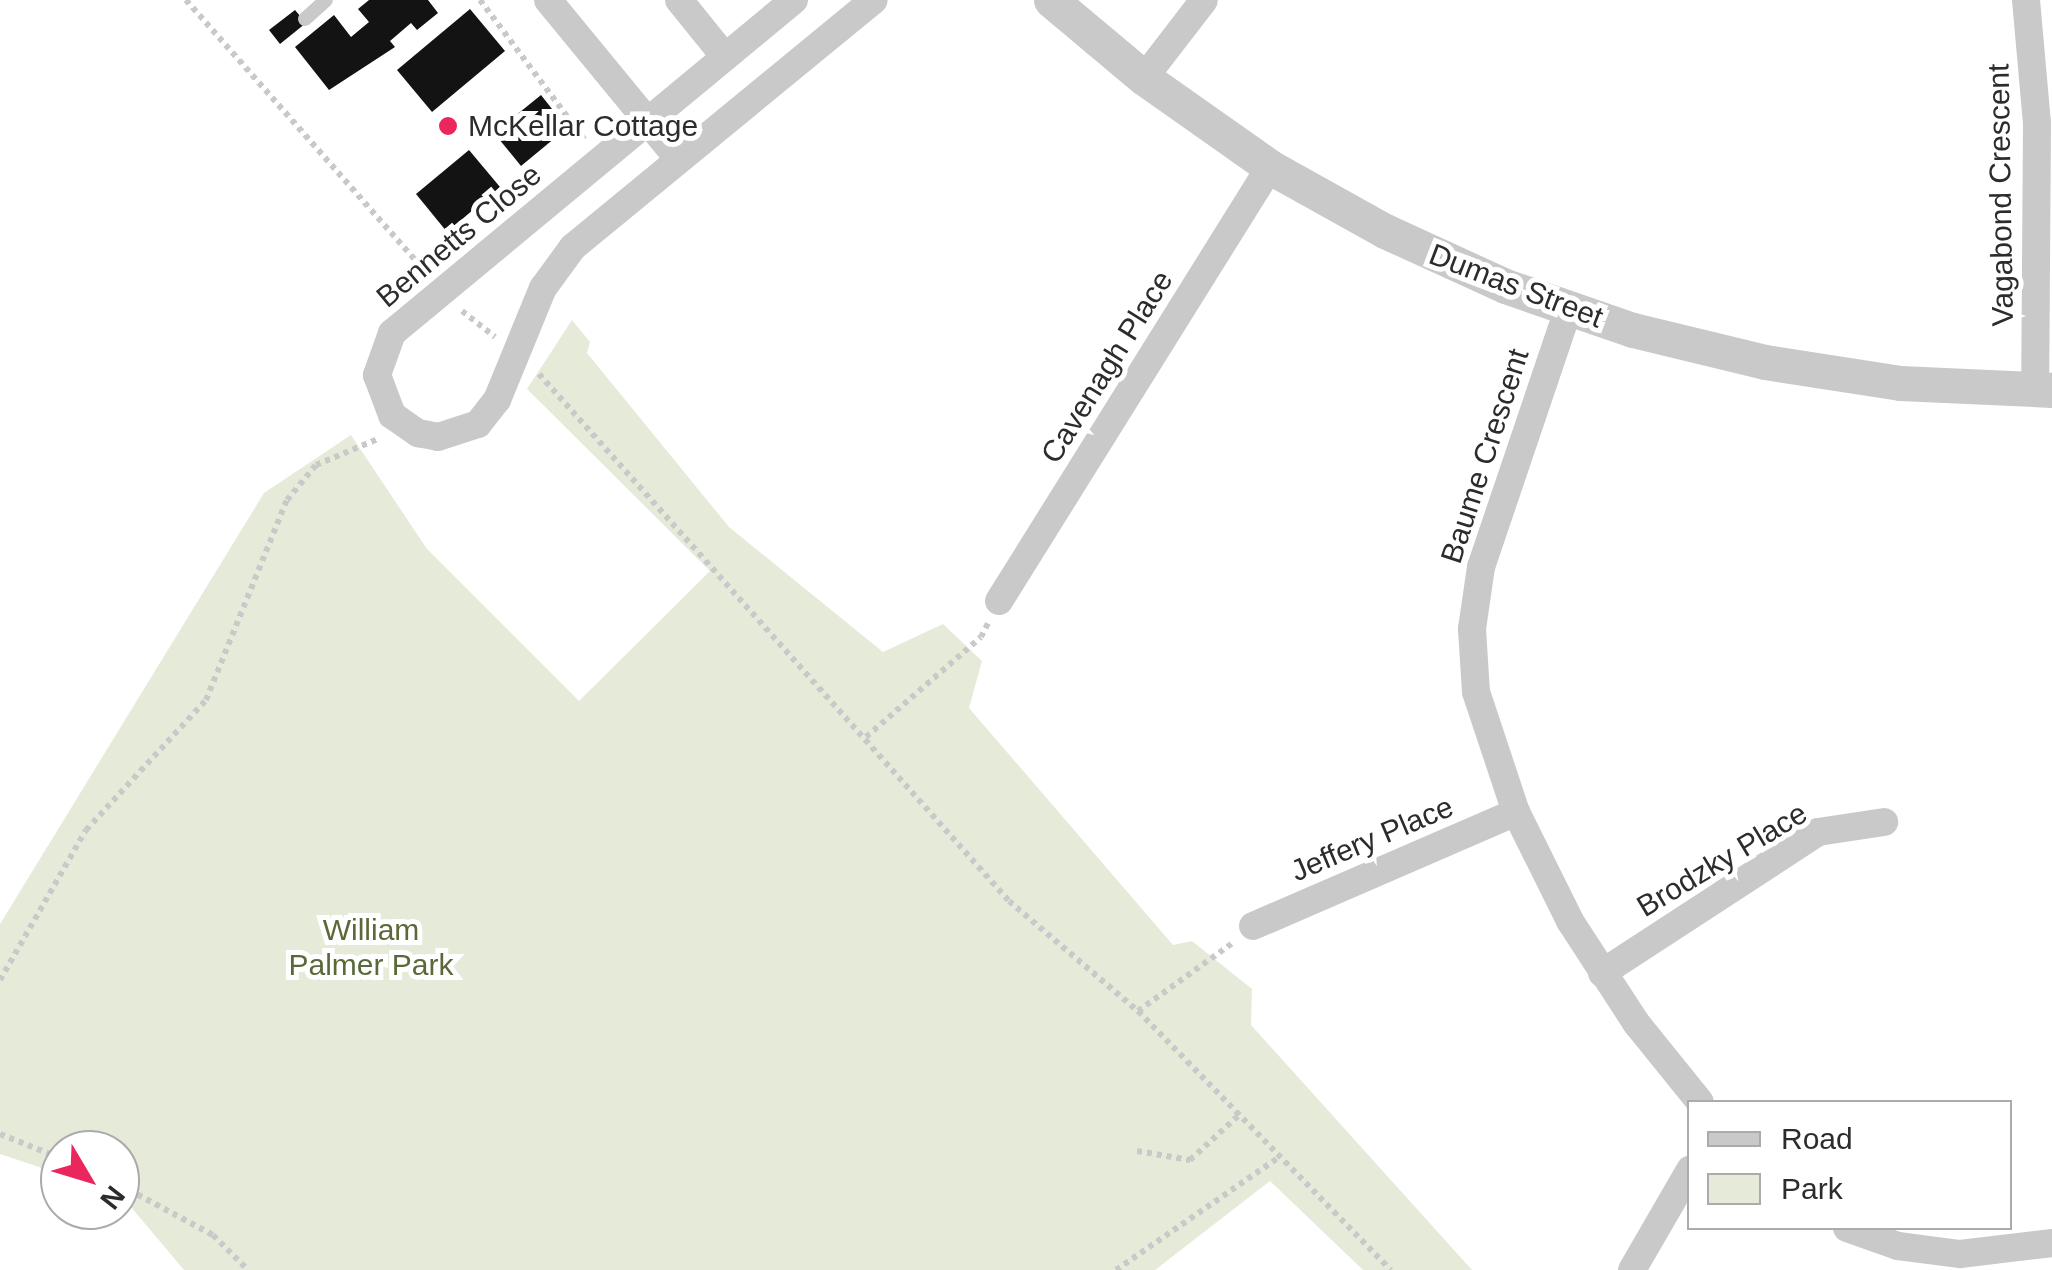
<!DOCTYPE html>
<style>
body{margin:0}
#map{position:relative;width:2052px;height:1270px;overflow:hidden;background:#fff;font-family:Arial,sans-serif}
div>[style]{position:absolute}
.green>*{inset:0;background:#e6ebd9}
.building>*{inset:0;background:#131313}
.path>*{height:6px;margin-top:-3px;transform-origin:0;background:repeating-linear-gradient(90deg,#c9c9c9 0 5px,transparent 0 10px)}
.service>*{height:14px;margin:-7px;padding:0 7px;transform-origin:7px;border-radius:7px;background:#c9c9c9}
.minor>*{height:28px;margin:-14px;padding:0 14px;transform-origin:14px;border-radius:14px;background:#c9c9c9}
.tertiary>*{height:35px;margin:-17.5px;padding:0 17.5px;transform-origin:17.5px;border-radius:17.5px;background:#c9c9c9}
.dots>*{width:28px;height:28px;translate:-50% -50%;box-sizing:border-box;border:5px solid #fff;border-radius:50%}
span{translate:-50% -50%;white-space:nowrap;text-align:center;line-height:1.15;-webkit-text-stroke:10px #fff;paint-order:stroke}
.poi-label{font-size:30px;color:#2c2c2c}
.left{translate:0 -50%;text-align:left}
.street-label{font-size:30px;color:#2c2c2c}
.park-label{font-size:30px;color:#596938}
.legend{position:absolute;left:1687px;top:1100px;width:325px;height:130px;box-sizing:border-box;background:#fff;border:2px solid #ababab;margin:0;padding:12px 18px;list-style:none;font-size:30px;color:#2c2c2c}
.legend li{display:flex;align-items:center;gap:20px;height:50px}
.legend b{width:50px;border:2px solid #ababab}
.north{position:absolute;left:40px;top:1130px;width:100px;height:100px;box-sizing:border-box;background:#fff;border:2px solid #ababab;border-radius:50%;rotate:128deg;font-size:28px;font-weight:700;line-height:40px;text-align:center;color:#2c2c2c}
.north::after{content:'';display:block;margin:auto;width:35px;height:45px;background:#eb265d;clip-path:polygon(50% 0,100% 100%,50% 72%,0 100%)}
</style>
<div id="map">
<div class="green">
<div style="clip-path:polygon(572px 320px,590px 342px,587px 353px,729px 527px,883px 652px,943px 624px,982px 661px,969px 708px,1173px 945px,1192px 941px,1252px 989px,1251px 1025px,1472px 1270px,1363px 1270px,1270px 1181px,1155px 1270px,184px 1270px,120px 1194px,120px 1150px,60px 1150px,60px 1174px,0 1154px,0 924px,264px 493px,351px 435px,427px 549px,579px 701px,710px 571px,527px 389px)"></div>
</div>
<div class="building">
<div style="clip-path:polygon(369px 0,428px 0,438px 13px,417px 30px,411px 23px,390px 41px,395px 47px,329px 90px,295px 47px,334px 15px,351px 37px,369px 22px,358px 9px)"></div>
<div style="clip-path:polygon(470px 9px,505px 51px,432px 112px,397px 70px)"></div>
<div style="clip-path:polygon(295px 10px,306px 23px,280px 44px,269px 30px)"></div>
<div style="clip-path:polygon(541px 95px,567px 128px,521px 166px,494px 133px)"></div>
<div style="clip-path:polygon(469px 150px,500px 187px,447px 232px,416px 194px)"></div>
</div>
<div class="path">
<div style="left:186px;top:0;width:359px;rotate:48.6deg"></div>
<div style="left:480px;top:0;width:174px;rotate:53.2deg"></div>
<div style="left:462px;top:311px;width:42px;rotate:38.2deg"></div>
<div style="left:539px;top:374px;width:706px;rotate:48.27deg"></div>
<div style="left:1009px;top:901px;width:170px;rotate:40.5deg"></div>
<div style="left:1138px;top:1011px;width:362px;rotate:45.7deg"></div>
<div style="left:866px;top:737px;width:152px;rotate:-41deg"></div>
<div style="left:981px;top:637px;width:16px;rotate:-63deg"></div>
<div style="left:0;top:980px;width:173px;rotate:-60.2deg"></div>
<div style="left:86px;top:830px;width:177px;rotate:-47.3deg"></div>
<div style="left:206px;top:700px;width:216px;rotate:-68deg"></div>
<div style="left:287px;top:500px;width:45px;rotate:-50.4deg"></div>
<div style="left:316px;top:465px;width:67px;rotate:-22.8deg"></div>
<div style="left:1138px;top:1011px;width:118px;rotate:-35.7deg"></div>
<div style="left:0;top:1134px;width:65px;rotate:21.8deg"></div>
<div style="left:1137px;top:1151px;width:54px;rotate:9.6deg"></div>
<div style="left:1190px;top:1160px;width:65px;rotate:-42.5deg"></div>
<div style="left:120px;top:1185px;width:106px;rotate:28.3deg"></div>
<div style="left:213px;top:1235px;width:49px;rotate:45deg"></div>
<div style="left:1116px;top:1270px;width:197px;rotate:-34.7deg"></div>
</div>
<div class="service">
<div style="left:305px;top:19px;width:28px;rotate:-42deg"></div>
</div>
<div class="minor">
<div style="left:548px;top:0;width:205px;rotate:50.6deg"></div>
<div style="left:679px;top:0;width:73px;rotate:51.1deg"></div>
<div style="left:794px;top:0;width:522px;rotate:140.36deg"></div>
<div style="left:392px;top:333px;width:45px;rotate:109.7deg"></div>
<div style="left:377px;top:375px;width:43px;rotate:69.4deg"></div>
<div style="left:392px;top:415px;width:32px;rotate:35deg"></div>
<div style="left:418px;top:433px;width:20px;rotate:11deg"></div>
<div style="left:438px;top:437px;width:42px;rotate:-18deg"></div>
<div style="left:478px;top:424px;width:31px;rotate:-52deg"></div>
<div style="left:497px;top:400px;width:121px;rotate:-67.7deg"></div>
<div style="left:543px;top:288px;width:51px;rotate:-53.8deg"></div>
<div style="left:573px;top:247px;width:389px;rotate:-39.4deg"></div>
<div style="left:2026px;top:0;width:123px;rotate:84.9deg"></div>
<div style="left:2037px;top:123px;width:267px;rotate:90.4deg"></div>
<div style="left:1144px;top:78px;width:98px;rotate:-52.4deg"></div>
<div style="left:1568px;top:310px;width:271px;rotate:108.7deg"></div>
<div style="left:1481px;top:567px;width:63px;rotate:98.3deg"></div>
<div style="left:1472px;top:629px;width:63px;rotate:86.4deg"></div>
<div style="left:1476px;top:692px;width:126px;rotate:71.6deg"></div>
<div style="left:1516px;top:812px;width:122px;rotate:63.6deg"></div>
<div style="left:1570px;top:921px;width:123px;rotate:57deg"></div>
<div style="left:1637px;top:1024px;width:100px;rotate:51.1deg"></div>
<div style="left:999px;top:601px;width:512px;rotate:-58.02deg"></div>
<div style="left:1253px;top:926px;width:287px;rotate:-23.4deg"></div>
<div style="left:1602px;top:973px;width:258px;rotate:-33.1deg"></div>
<div style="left:1818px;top:832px;width:67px;rotate:-8.6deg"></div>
<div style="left:1847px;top:1228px;width:54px;rotate:19.4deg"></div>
<div style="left:1898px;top:1246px;width:63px;rotate:7.4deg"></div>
<div style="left:1960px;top:1254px;width:93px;rotate:-6.8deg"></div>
<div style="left:1632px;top:1270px;width:116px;rotate:-59.9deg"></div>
</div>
<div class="tertiary">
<div style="left:1051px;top:0;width:121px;rotate:40deg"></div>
<div style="left:1144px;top:78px;width:154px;rotate:35.2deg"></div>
<div style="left:1270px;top:167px;width:132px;rotate:29.1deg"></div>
<div style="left:1385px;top:231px;width:132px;rotate:24.6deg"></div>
<div style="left:1505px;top:286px;width:135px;rotate:19deg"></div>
<div style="left:1633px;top:330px;width:136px;rotate:13.6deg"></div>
<div style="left:1765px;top:362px;width:137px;rotate:8.8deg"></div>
<div style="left:1900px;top:383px;width:152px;rotate:2.6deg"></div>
</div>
<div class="dots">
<div style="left:448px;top:126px;background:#eb265d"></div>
</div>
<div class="poi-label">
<span class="left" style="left:468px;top:126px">McKellar Cottage</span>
</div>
<div class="street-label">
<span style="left:2001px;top:195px;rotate:-91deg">Vagabond Crescent</span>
<span style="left:459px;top:236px;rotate:-40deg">Bennetts Close</span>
<span style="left:1516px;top:286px;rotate:21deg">Dumas Street</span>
<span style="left:1107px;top:367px;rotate:-58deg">Cavenagh Place</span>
<span style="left:1485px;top:456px;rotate:-72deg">Baume Crescent</span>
<span style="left:1372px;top:839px;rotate:-23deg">Jeffery Place</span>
<span style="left:1722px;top:860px;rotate:-31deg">Brodzky Place</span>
</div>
<div class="park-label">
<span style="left:371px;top:947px">William<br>Palmer Park</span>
</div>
<ul class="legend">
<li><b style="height:12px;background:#c9c9c9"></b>Road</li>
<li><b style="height:28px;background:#e6ebd9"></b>Park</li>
</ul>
<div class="north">N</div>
</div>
